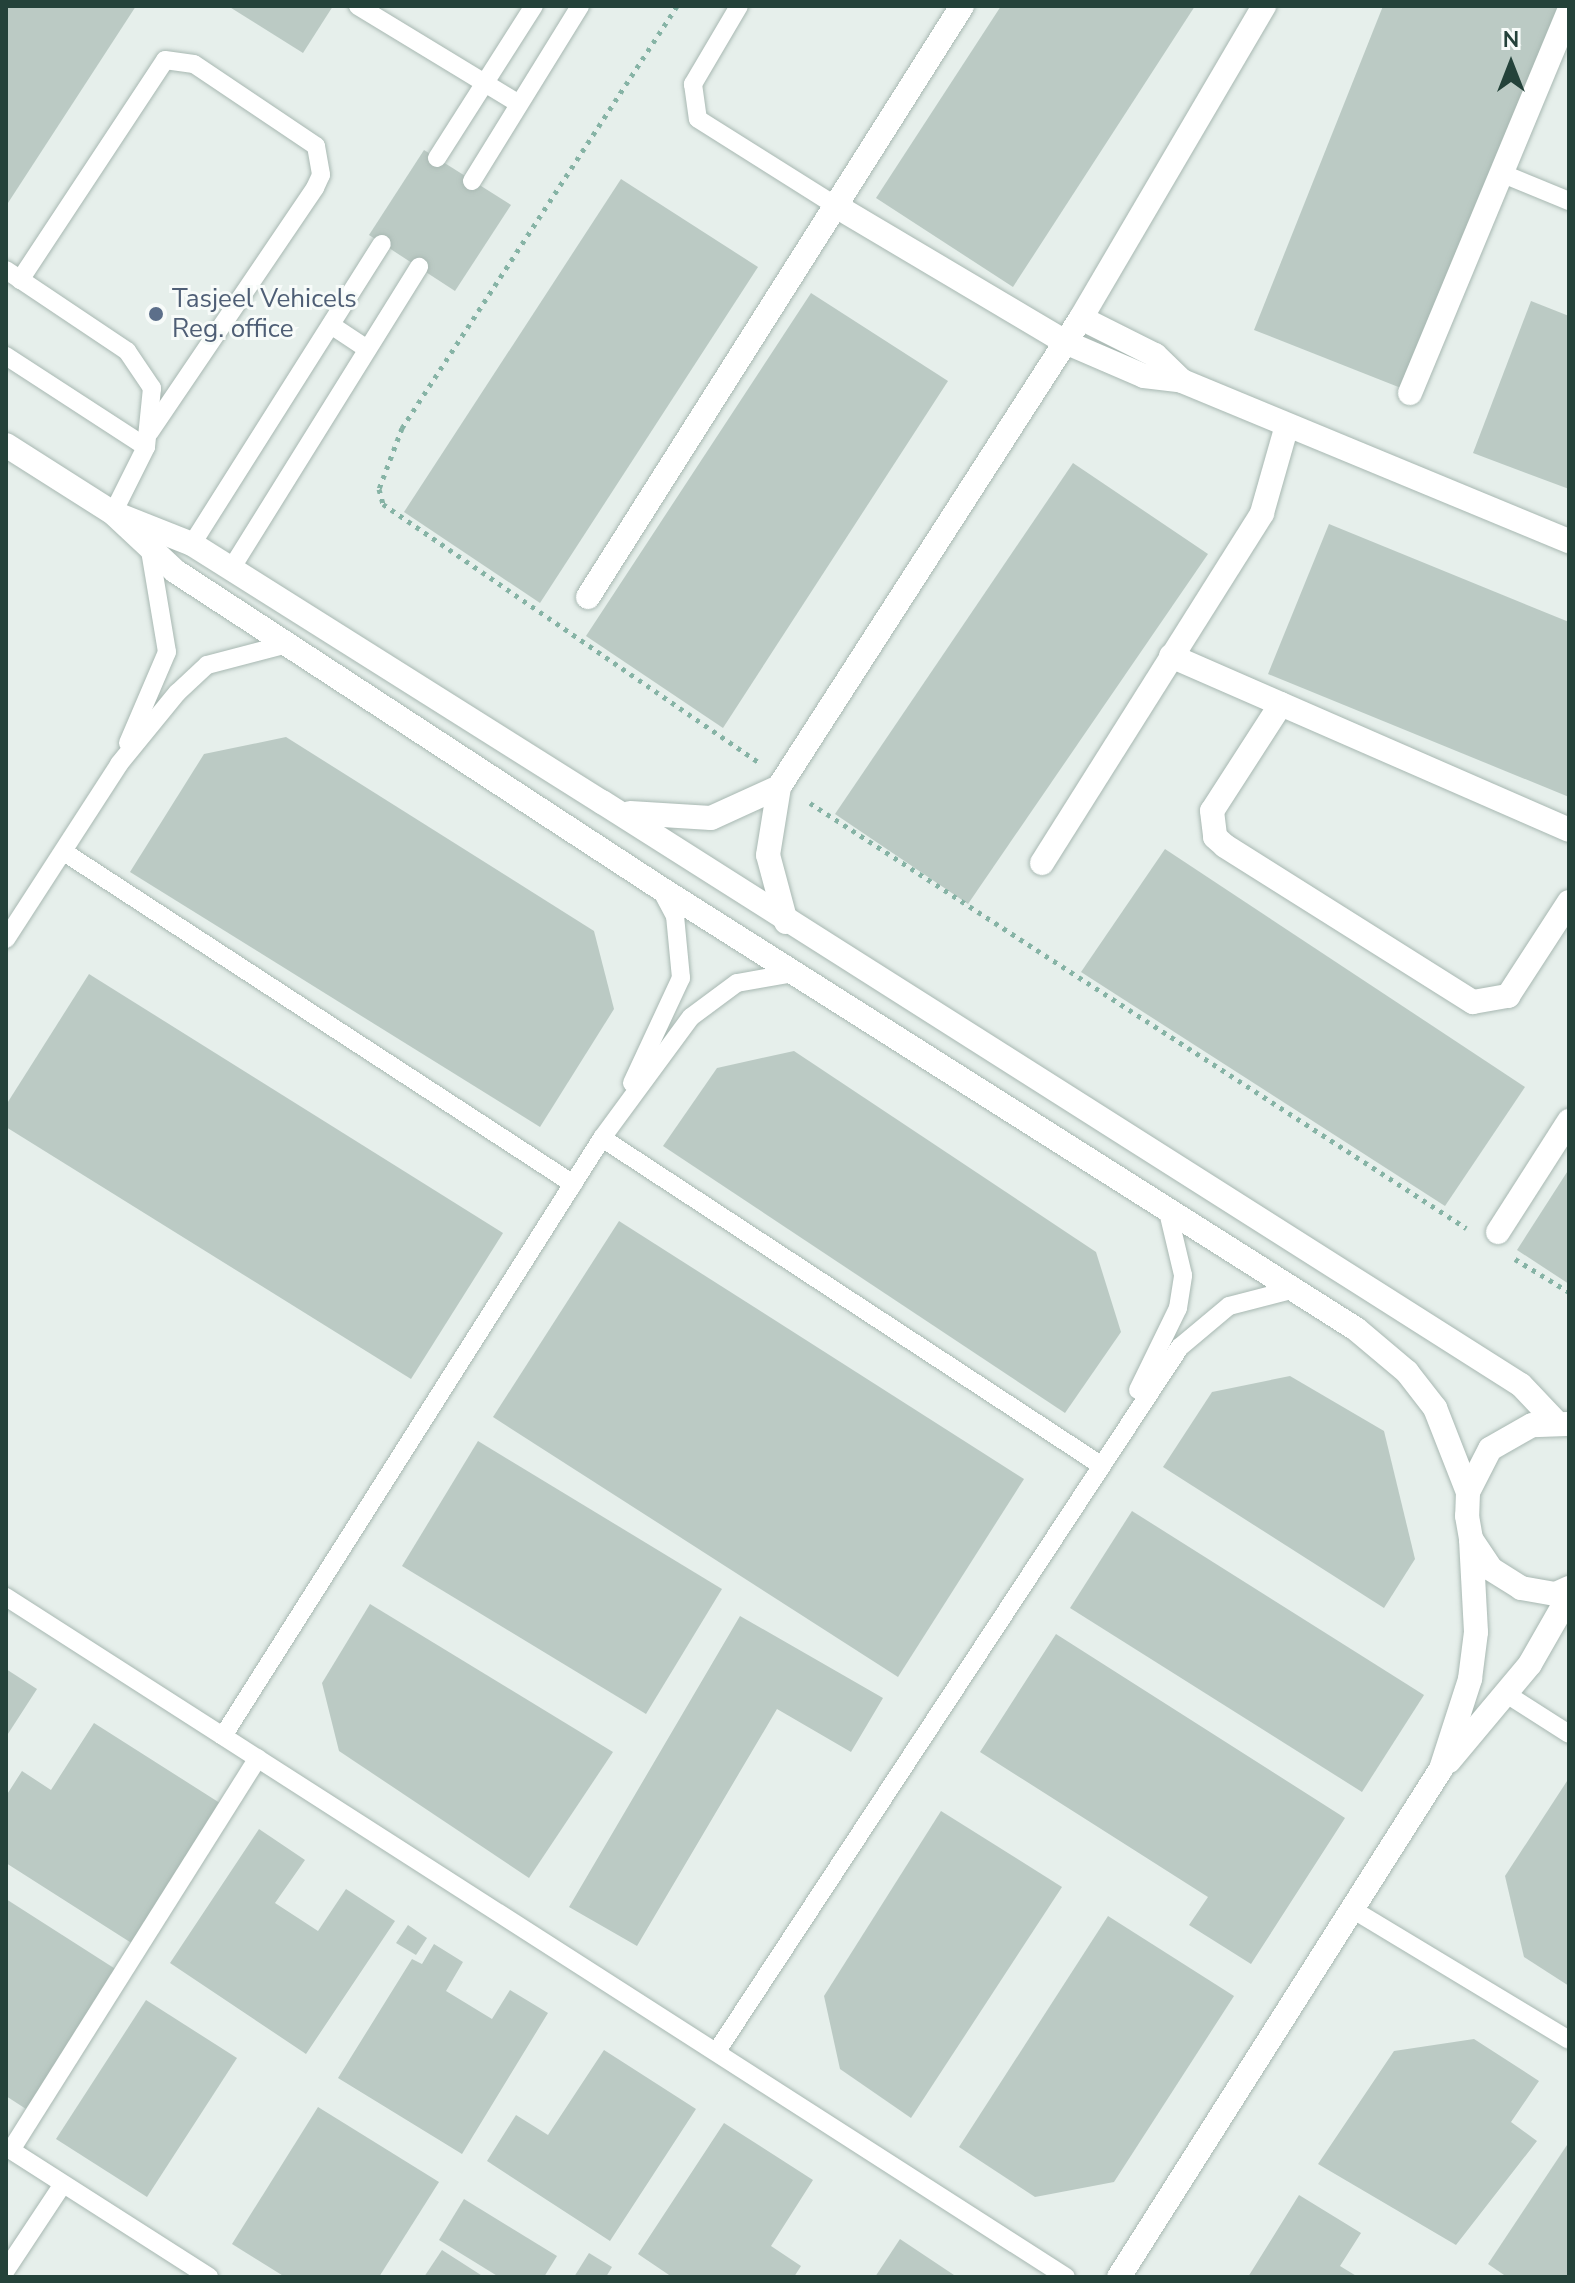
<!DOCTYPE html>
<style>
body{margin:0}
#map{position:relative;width:1575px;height:2283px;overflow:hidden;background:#e6efeb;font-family:"Nunito Sans",sans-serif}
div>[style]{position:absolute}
.building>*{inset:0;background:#bbcac4}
.path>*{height:5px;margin-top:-2.5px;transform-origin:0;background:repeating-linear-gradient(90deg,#86b3a5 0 4px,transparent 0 10px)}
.roads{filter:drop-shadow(0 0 2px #a8b8b2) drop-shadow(0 0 2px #a8b8b2)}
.service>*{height:18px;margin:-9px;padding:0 9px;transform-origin:9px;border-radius:9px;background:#fff}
.minor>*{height:24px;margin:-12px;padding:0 12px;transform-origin:12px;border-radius:12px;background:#fff}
.dots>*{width:22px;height:22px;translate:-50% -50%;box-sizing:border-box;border:4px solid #f7fbf9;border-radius:50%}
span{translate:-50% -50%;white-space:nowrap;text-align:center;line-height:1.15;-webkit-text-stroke:6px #f7fbf9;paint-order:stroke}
.service-label{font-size:26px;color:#4e5e75}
.left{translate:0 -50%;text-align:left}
.frame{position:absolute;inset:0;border:8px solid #24423a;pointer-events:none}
.north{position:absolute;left:1471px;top:24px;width:80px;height:80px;-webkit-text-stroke:6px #f7fbf9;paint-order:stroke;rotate:0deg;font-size:22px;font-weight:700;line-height:32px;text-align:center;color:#24423a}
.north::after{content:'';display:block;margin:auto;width:28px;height:36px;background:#24423a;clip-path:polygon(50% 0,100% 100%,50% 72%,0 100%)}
</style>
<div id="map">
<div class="building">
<div style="clip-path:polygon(6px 6px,136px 6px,6px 206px)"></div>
<div style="clip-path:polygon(228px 6px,333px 6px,303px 53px)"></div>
<div style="clip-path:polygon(1001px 6px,1195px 6px,1013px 287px,876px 198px)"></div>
<div style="clip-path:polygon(1383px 6px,1559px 6px,1406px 390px,1254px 330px)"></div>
<div style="clip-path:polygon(424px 150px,511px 205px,455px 291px,369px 235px)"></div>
<div style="clip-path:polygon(621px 179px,758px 267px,540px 603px,404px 512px)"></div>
<div style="clip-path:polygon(811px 293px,948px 381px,723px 728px,586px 636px)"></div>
<div style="clip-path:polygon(1531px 301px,1569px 316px,1569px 489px,1473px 453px)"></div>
<div style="clip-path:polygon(1073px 463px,1208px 554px,968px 904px,835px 814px)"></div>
<div style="clip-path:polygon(1329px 524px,1569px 622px,1569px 797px,1268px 674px)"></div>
<div style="clip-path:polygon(286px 737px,594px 931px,614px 1009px,540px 1127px,130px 872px,204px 754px)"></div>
<div style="clip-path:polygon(1165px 849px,1525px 1087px,1445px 1206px,1081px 972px)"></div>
<div style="clip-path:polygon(89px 974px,503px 1233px,411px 1379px,6px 1127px,6px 1105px)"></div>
<div style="clip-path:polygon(794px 1051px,1096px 1252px,1121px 1332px,1065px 1413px,663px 1146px,717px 1068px)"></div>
<div style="clip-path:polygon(1569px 1169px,1569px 1284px,1517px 1250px)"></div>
<div style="clip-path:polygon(619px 1221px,1024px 1479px,898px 1677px,493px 1417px)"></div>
<div style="clip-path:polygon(1290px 1376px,1384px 1431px,1415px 1559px,1384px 1608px,1163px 1467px,1212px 1392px)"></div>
<div style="clip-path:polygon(478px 1441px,722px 1589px,646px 1714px,402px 1566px)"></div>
<div style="clip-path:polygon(1132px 1511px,1424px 1695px,1362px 1792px,1070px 1608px)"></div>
<div style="clip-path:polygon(370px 1604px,613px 1752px,529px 1878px,339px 1751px,322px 1683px)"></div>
<div style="clip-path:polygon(740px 1616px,883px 1698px,851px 1752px,777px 1709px,637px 1946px,569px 1907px)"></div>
<div style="clip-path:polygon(1056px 1634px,1345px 1818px,1251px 1964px,1189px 1925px,1208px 1897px,980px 1752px)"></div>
<div style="clip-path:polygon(6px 1669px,37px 1689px,6px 1737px)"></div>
<div style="clip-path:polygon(94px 1723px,223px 1805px,133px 1944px,6px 1863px,6px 1796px,22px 1771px,51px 1790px)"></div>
<div style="clip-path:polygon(1569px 1778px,1569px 1986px,1524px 1957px,1505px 1876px)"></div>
<div style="clip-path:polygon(941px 1811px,1062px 1887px,911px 2118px,840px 2069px,824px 1996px)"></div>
<div style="clip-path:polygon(259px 1829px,305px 1860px,275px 1903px,318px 1931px,346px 1889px,395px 1921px,306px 2054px,170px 1963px)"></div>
<div style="clip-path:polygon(6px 1899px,117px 1970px,26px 2109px,6px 2096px)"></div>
<div style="clip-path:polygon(1108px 1916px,1234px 1996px,1114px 2182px,1035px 2197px,959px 2147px)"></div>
<div style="clip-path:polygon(408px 1925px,427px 1938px,416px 1955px,396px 1943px)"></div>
<div style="clip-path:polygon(434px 1944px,463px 1962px,446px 1991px,492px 2019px,510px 1990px,548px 2013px,462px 2154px,338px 2078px,412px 1959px,422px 1964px)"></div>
<div style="clip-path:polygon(146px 2000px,237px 2058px,147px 2197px,56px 2139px)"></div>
<div style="clip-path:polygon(1474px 2039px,1539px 2081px,1511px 2122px,1537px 2141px,1456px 2245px,1318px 2164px,1394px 2051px)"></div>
<div style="clip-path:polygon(604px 2050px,696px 2109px,610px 2241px,487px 2161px,516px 2115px,548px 2135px)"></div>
<div style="clip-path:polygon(318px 2107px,439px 2182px,379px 2277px,285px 2277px,232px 2244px)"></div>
<div style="clip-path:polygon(724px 2123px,813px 2180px,771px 2246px,801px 2266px,794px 2277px,672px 2277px,638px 2254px)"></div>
<div style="clip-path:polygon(1569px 2142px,1569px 2277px,1507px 2277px,1488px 2264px)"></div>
<div style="clip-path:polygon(1299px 2195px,1361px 2233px,1340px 2266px,1358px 2277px,1248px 2277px)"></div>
<div style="clip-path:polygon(464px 2199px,557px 2256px,544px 2277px,499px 2277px,439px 2240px)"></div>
<div style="clip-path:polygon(900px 2239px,957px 2277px,875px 2277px)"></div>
<div style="clip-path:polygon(442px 2250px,484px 2277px,424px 2277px)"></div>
<div style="clip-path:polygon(589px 2253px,612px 2267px,606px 2277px,574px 2277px)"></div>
</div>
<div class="path">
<div style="left:677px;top:6px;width:504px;rotate:123.09deg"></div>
<div style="left:402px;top:428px;width:65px;rotate:110.7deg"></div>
<div style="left:379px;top:489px;width:16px;rotate:75deg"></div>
<div style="left:383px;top:504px;width:455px;rotate:34.5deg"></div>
<div style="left:810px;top:803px;width:782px;rotate:32.94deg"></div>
<div style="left:1515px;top:1259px;width:63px;rotate:31.4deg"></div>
</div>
<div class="roads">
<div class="service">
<div style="left:358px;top:6px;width:188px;rotate:31.3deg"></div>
<div style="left:739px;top:6px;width:91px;rotate:120.5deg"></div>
<div style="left:693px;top:84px;width:35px;rotate:82deg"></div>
<div style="left:698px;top:119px;width:163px;rotate:32.2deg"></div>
<div style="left:437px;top:158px;width:180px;rotate:-57.5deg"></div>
<div style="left:1501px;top:173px;width:74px;rotate:22.4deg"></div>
<div style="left:472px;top:181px;width:206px;rotate:-58.3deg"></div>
<div style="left:6px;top:270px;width:146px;rotate:33.8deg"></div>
<div style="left:127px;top:351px;width:45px;rotate:56deg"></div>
<div style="left:152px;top:388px;width:59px;rotate:95.8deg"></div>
<div style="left:146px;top:447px;width:74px;rotate:116.6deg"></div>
<div style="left:20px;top:280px;width:263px;rotate:-56.6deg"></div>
<div style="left:165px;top:60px;width:29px;rotate:8deg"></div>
<div style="left:194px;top:64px;width:147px;rotate:33.9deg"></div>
<div style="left:316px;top:146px;width:29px;rotate:80deg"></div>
<div style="left:321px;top:175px;width:14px;rotate:115deg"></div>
<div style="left:315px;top:188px;width:295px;rotate:124.1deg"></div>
<div style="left:331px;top:325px;width:43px;rotate:33.7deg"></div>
<div style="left:6px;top:356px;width:167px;rotate:33deg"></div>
<div style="left:192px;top:544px;width:355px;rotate:-57.7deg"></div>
<div style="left:231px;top:569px;width:356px;rotate:-58.1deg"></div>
<div style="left:128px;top:743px;width:99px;rotate:-66.8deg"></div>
<div style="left:167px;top:652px;width:103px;rotate:-99.5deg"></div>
<div style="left:64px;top:852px;width:608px;rotate:33.11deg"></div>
<div style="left:6px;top:939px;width:208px;rotate:-57.1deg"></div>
<div style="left:119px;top:764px;width:92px;rotate:-50.8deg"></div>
<div style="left:177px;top:693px;width:41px;rotate:-43deg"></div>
<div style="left:207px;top:665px;width:83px;rotate:-14.7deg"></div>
<div style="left:632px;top:1083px;width:116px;rotate:-65deg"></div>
<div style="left:681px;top:978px;width:62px;rotate:-95.5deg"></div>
<div style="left:675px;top:916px;width:32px;rotate:-118deg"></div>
<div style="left:602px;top:1138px;width:594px;rotate:33.26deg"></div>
<div style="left:1138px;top:1390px;width:91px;rotate:-64deg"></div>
<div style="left:1178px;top:1308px;width:33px;rotate:-81deg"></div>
<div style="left:1183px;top:1275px;width:65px;rotate:-103.4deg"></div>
<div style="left:6px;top:1597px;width:1259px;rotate:32.68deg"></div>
<div style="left:1508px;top:1695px;width:72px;rotate:32.6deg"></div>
<div style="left:223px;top:1736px;width:708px;rotate:-57.63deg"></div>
<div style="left:602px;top:1138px;width:150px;rotate:-53.7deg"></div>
<div style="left:691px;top:1017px;width:57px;rotate:-36.5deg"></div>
<div style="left:737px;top:983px;width:58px;rotate:-10deg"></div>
<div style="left:1352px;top:1909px;width:253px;rotate:31.1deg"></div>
<div style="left:717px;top:2051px;width:843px;rotate:-56.67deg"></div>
<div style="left:1180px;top:1347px;width:64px;rotate:-39.9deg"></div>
<div style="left:1229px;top:1306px;width:64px;rotate:-14.5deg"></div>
<div style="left:6px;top:2147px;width:241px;rotate:32.6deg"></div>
<div style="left:11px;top:2150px;width:463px;rotate:-57.8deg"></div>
<div style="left:6px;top:2270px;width:103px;rotate:-56.5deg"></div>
</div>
<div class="minor">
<div style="left:836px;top:206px;width:266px;rotate:30.7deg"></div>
<div style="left:1065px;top:342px;width:86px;rotate:23.3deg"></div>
<div style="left:1144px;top:376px;width:38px;rotate:7deg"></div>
<div style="left:1182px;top:381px;width:419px;rotate:22.5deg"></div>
<div style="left:1081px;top:318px;width:83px;rotate:26.6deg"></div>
<div style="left:1155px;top:355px;width:37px;rotate:44deg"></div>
<div style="left:1410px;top:393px;width:414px;rotate:-67.4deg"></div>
<div style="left:6px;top:445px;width:127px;rotate:32.4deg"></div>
<div style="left:113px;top:513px;width:85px;rotate:43.1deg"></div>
<div style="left:175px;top:571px;width:579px;rotate:33.17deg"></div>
<div style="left:660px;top:888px;width:824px;rotate:32.36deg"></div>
<div style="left:1356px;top:1329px;width:67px;rotate:40.1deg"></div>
<div style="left:1407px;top:1372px;width:46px;rotate:52.1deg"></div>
<div style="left:1435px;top:1408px;width:90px;rotate:68.6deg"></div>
<div style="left:119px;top:515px;width:79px;rotate:21.7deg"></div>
<div style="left:192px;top:544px;width:484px;rotate:32.2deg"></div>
<div style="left:602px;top:802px;width:1088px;rotate:32.39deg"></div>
<div style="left:1521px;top:1385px;width:51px;rotate:46.6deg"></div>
<div style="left:588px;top:597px;width:699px;rotate:-57.67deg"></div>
<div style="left:1171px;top:656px;width:434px;rotate:23.6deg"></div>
<div style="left:1281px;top:704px;width:127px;rotate:122.8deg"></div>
<div style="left:1212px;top:811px;width:26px;rotate:83deg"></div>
<div style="left:1215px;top:837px;width:13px;rotate:42deg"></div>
<div style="left:1225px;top:846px;width:293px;rotate:32.2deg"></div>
<div style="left:1473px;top:1002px;width:36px;rotate:-10deg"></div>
<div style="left:1508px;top:996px;width:112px;rotate:-57deg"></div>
<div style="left:630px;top:813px;width:81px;rotate:3.5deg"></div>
<div style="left:711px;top:818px;width:75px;rotate:-24.5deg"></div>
<div style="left:1042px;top:863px;width:413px;rotate:-57.8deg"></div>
<div style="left:1262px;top:513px;width:91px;rotate:-74.1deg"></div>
<div style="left:786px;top:922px;width:69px;rotate:-105deg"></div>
<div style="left:768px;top:855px;width:69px;rotate:-80.8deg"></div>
<div style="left:779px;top:787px;width:558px;rotate:-57.22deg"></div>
<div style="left:1081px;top:318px;width:362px;rotate:-59.6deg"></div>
<div style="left:1498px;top:1232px;width:132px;rotate:-57.4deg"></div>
<div style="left:1567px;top:1424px;width:35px;rotate:178deg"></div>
<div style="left:1532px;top:1425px;width:48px;rotate:150.3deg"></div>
<div style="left:1490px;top:1449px;width:48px;rotate:117.1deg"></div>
<div style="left:1468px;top:1492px;width:24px;rotate:92deg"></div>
<div style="left:1467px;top:1516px;width:23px;rotate:80deg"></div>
<div style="left:1471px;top:1539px;width:36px;rotate:56deg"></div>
<div style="left:1491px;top:1569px;width:36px;rotate:32deg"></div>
<div style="left:1521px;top:1588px;width:36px;rotate:10deg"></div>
<div style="left:1556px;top:1594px;width:14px;rotate:-25deg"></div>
<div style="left:1449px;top:1761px;width:126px;rotate:-50.1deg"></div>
<div style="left:1530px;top:1664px;width:78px;rotate:-60.2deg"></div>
<div style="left:1119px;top:2277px;width:601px;rotate:-57.63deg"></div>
<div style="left:1441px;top:1769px;width:95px;rotate:-72.1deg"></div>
<div style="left:1470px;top:1679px;width:47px;rotate:-82.7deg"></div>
<div style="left:1476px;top:1632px;width:93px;rotate:-93.1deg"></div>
</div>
</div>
<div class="dots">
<div style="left:156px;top:314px;background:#5c6f8a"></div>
</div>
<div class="service-label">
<span class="left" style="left:172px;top:314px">Tasjeel Vehicels<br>Reg. office</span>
</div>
<div class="frame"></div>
<div class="north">N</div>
</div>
